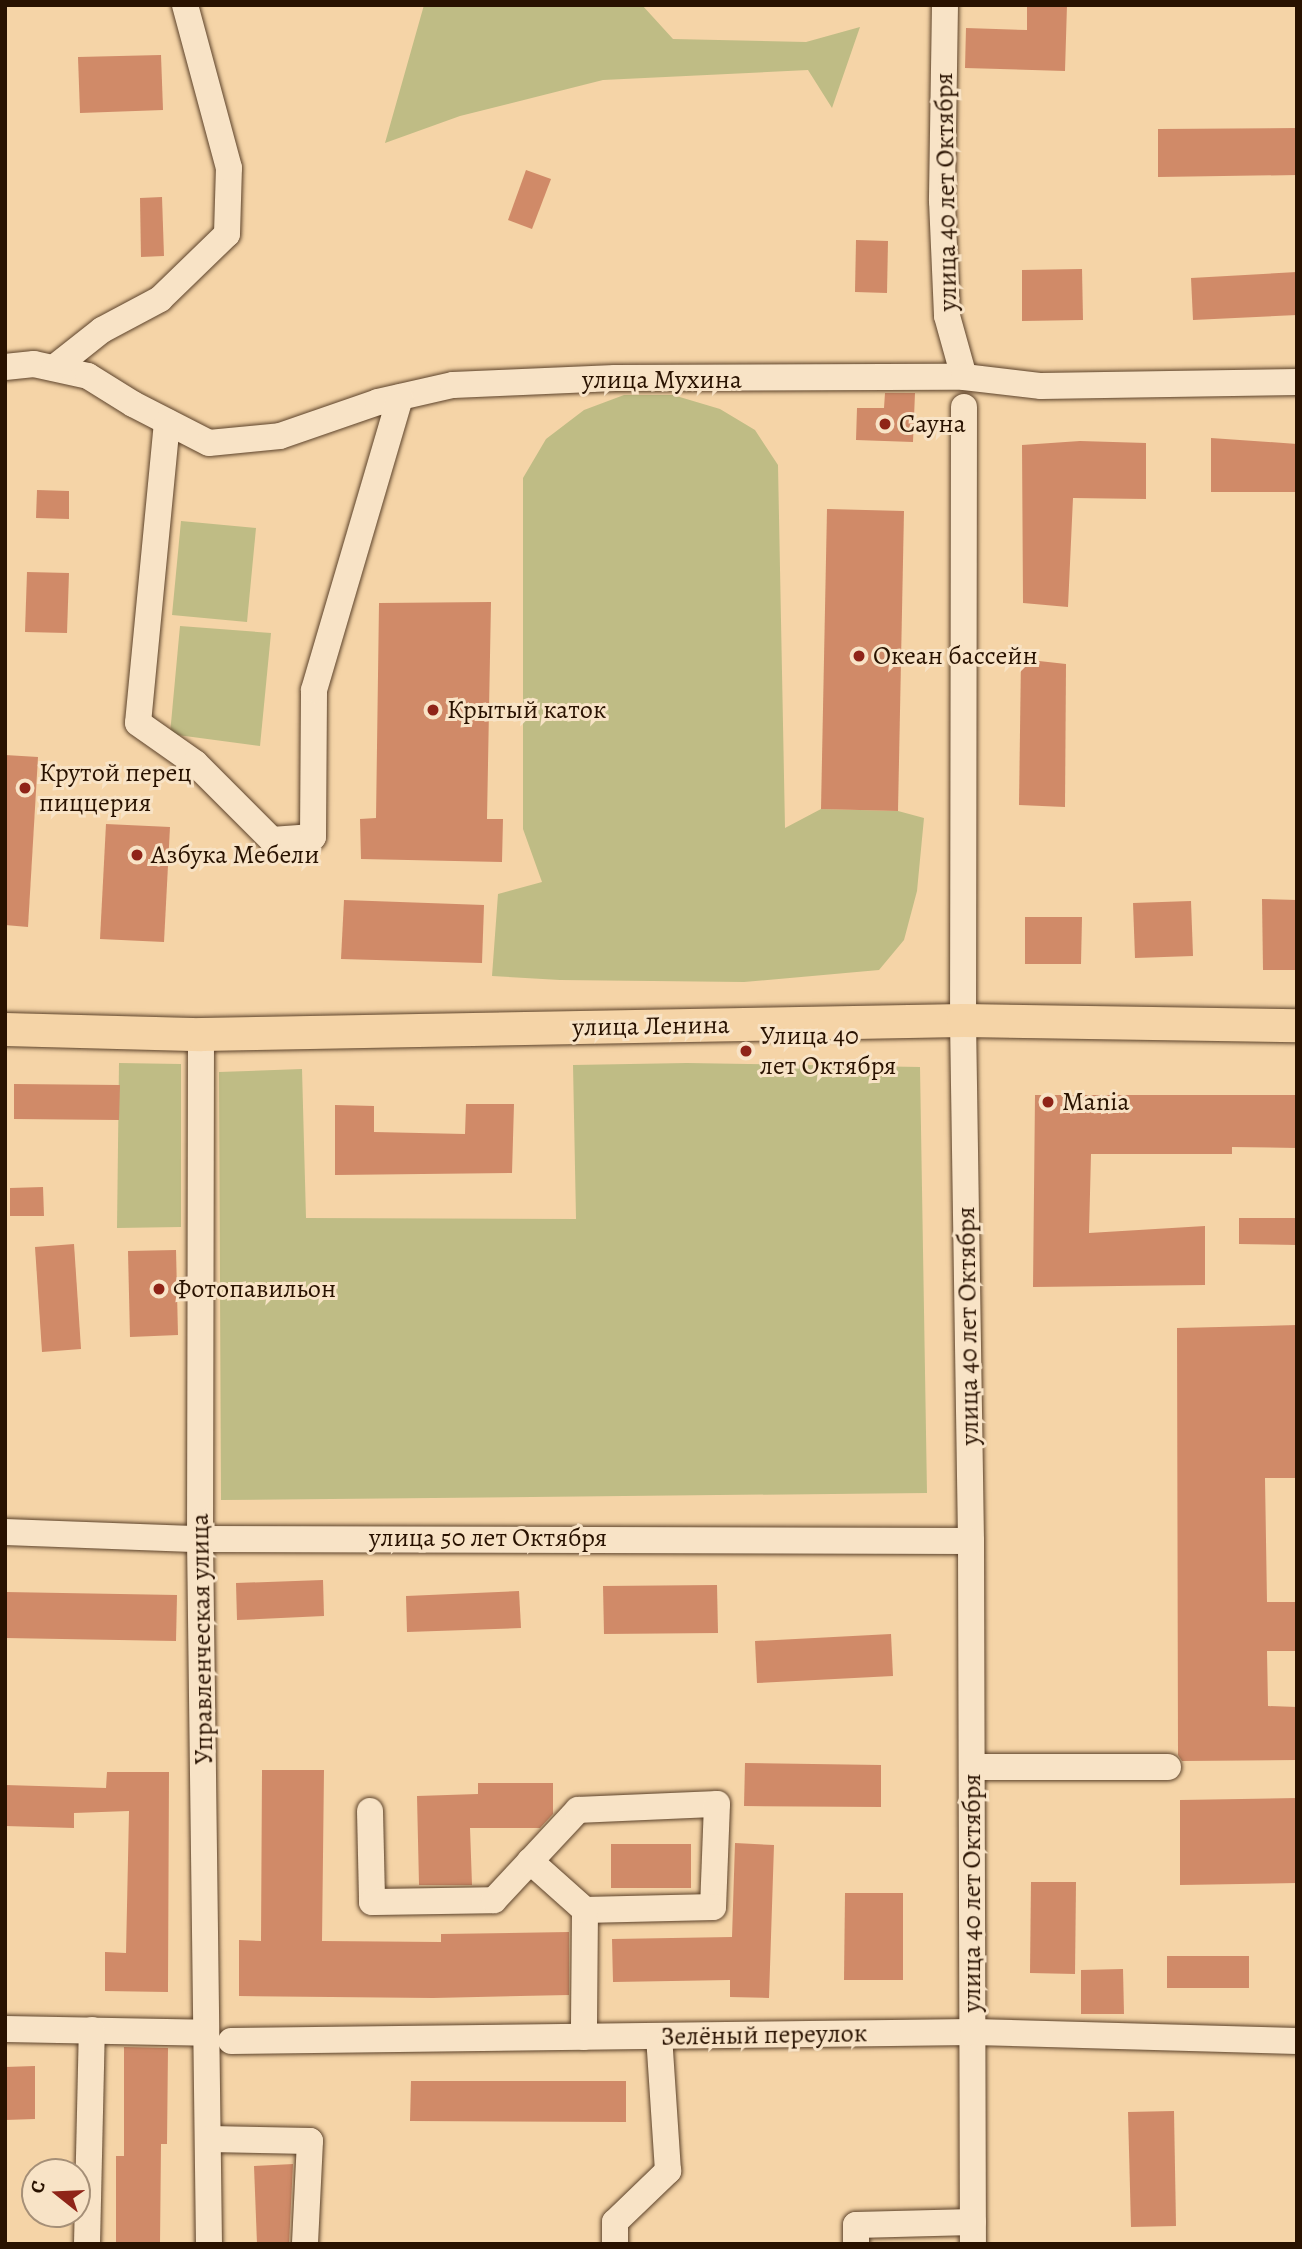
<!DOCTYPE html>
<meta charset="utf-8">
<style>
body{margin:0}
#map{position:relative;width:1302px;height:2249px;overflow:hidden;background:#f5d4a7;font-family:Alegreya,serif}
div>[style]{position:absolute}
.green>*{inset:0;background:#bfbc85}
.building>*{inset:0;background:#d08a68}
.roads{filter:drop-shadow(0 0 2px #5c422a) drop-shadow(0 0 2px #5c422a)}
.minor>*{height:26px;margin:-13px;padding:0 13px;transform-origin:13px;border-radius:13px;background:#f8e3c6}
.major>*{height:33px;margin:-16.5px;padding:0 16.5px;transform-origin:16.5px;border-radius:16.5px;background:#f5d4a7}
.dots>*{width:19px;height:19px;translate:-50% -50%;box-sizing:border-box;border:4px solid #f8e3c6;border-radius:50%}
span{translate:-50% -50%;white-space:nowrap;text-align:center;line-height:1.15;-webkit-text-stroke:6px #f8e3c6;paint-order:stroke}
.street-label{font-size:26px;color:#291200}
.poi-label{font-size:26px;color:#291200}
.left{translate:0 -50%;text-align:left}
.frame{position:absolute;inset:0;border:7px solid #291200;pointer-events:none}
.north{position:absolute;left:21px;top:2158px;width:70px;height:70px;box-sizing:border-box;background:#f8e3c6;border:2px solid #a58f77;border-radius:50%;rotate:288deg;font-size:19px;font-weight:700;line-height:28px;text-align:center;color:#291200}
.north::after{content:'';display:block;margin:auto;width:24px;height:32px;background:#8f2418;clip-path:polygon(50% 0,100% 100%,50% 72%,0 100%)}
</style>
<div id="map">
<div class="green">
<div style="clip-path:polygon(424px 5px,642px 5px,673px 39px,806px 42px,860px 27px,832px 108px,808px 70px,603px 80px,460px 116px,385px 143px)"></div>
<div style="clip-path:polygon(624px 395px,673px 395px,720px 409px,755px 430px,778px 465px,785px 828px,821px 809px,898px 811px,924px 818px,917px 891px,904px 940px,879px 970px,744px 982px,560px 980px,492px 976px,498px 894px,542px 882px,523px 829px,523px 478px,546px 439px,584px 410px)"></div>
<div style="clip-path:polygon(181px 521px,256px 528px,247px 622px,172px 615px)"></div>
<div style="clip-path:polygon(180px 626px,271px 633px,260px 746px,170px 734px)"></div>
<div style="clip-path:polygon(119px 1063px,181px 1064px,181px 1227px,117px 1228px)"></div>
<div style="clip-path:polygon(687px 1063px,920px 1067px,927px 1493px,221px 1500px,219px 1072px,302px 1069px,306px 1218px,576px 1219px,573px 1065px)"></div>
</div>
<div class="building">
<div style="clip-path:polygon(1027px 5px,1067px 5px,1065px 71px,965px 68px,966px 28px,1027px 30px)"></div>
<div style="clip-path:polygon(161px 55px,163px 110px,80px 113px,78px 57px)"></div>
<div style="clip-path:polygon(1297px 128px,1297px 175px,1158px 177px,1158px 129px)"></div>
<div style="clip-path:polygon(526px 170px,551px 179px,532px 229px,508px 220px)"></div>
<div style="clip-path:polygon(162px 197px,164px 256px,141px 257px,140px 198px)"></div>
<div style="clip-path:polygon(856px 240px,888px 241px,887px 293px,855px 292px)"></div>
<div style="clip-path:polygon(1082px 269px,1083px 320px,1022px 321px,1022px 270px)"></div>
<div style="clip-path:polygon(1297px 272px,1297px 315px,1193px 320px,1191px 278px)"></div>
<div style="clip-path:polygon(885px 393px,915px 393px,913px 442px,856px 440px,857px 408px,884px 408px)"></div>
<div style="clip-path:polygon(1211px 438px,1297px 444px,1297px 492px,1211px 492px)"></div>
<div style="clip-path:polygon(1080px 441px,1146px 443px,1146px 499px,1073px 498px,1068px 607px,1023px 603px,1022px 445px)"></div>
<div style="clip-path:polygon(37px 490px,69px 491px,69px 519px,36px 518px)"></div>
<div style="clip-path:polygon(827px 509px,904px 511px,898px 811px,821px 809px)"></div>
<div style="clip-path:polygon(27px 572px,69px 573px,67px 633px,25px 632px)"></div>
<div style="clip-path:polygon(491px 602px,487px 819px,503px 819px,502px 862px,361px 859px,360px 819px,376px 818px,379px 603px)"></div>
<div style="clip-path:polygon(1021px 659px,1066px 664px,1065px 807px,1019px 805px)"></div>
<div style="clip-path:polygon(5px 755px,38px 757px,28px 927px,5px 925px)"></div>
<div style="clip-path:polygon(106px 824px,170px 827px,164px 942px,100px 939px)"></div>
<div style="clip-path:polygon(1262px 899px,1297px 900px,1297px 970px,1263px 970px)"></div>
<div style="clip-path:polygon(344px 900px,484px 905px,482px 963px,341px 959px)"></div>
<div style="clip-path:polygon(1191px 901px,1193px 956px,1135px 958px,1133px 903px)"></div>
<div style="clip-path:polygon(1025px 917px,1082px 917px,1081px 964px,1025px 964px)"></div>
<div style="clip-path:polygon(14px 1084px,120px 1085px,119px 1120px,14px 1119px)"></div>
<div style="clip-path:polygon(1035px 1095px,1297px 1095px,1297px 1148px,1232px 1147px,1232px 1154px,1091px 1154px,1089px 1233px,1205px 1226px,1205px 1285px,1033px 1287px)"></div>
<div style="clip-path:polygon(466px 1104px,514px 1104px,512px 1173px,335px 1175px,335px 1105px,374px 1106px,374px 1132px,465px 1134px)"></div>
<div style="clip-path:polygon(43px 1187px,44px 1216px,10px 1216px,10px 1188px)"></div>
<div style="clip-path:polygon(1239px 1218px,1297px 1218px,1297px 1245px,1239px 1244px)"></div>
<div style="clip-path:polygon(74px 1244px,81px 1349px,42px 1352px,35px 1247px)"></div>
<div style="clip-path:polygon(176px 1250px,178px 1335px,130px 1337px,128px 1251px)"></div>
<div style="clip-path:polygon(1297px 1325px,1297px 1478px,1265px 1478px,1267px 1602px,1297px 1602px,1297px 1651px,1267px 1651px,1268px 1706px,1297px 1707px,1297px 1760px,1182px 1761px,1178px 1755px,1177px 1328px)"></div>
<div style="clip-path:polygon(323px 1580px,324px 1616px,237px 1620px,236px 1583px)"></div>
<div style="clip-path:polygon(717px 1585px,718px 1633px,604px 1634px,603px 1586px)"></div>
<div style="clip-path:polygon(519px 1591px,521px 1628px,407px 1632px,406px 1596px)"></div>
<div style="clip-path:polygon(5px 1592px,177px 1595px,176px 1641px,5px 1638px)"></div>
<div style="clip-path:polygon(891px 1634px,893px 1676px,757px 1683px,755px 1641px)"></div>
<div style="clip-path:polygon(745px 1763px,881px 1765px,881px 1807px,744px 1806px)"></div>
<div style="clip-path:polygon(262px 1770px,324px 1770px,322px 1941px,441px 1942px,441px 1934px,569px 1932px,569px 1995px,433px 1998px,239px 1996px,239px 1940px,261px 1941px)"></div>
<div style="clip-path:polygon(107px 1772px,169px 1772px,168px 1992px,105px 1991px,105px 1952px,126px 1953px,129px 1811px,74px 1813px,74px 1828px,5px 1826px,5px 1785px,106px 1788px)"></div>
<div style="clip-path:polygon(478px 1783px,553px 1783px,553px 1814px,540px 1828px,470px 1828px,472px 1885px,419px 1885px,417px 1796px,478px 1794px)"></div>
<div style="clip-path:polygon(1297px 1798px,1297px 1883px,1180px 1885px,1180px 1800px)"></div>
<div style="clip-path:polygon(735px 1843px,774px 1845px,769px 1998px,730px 1997px,730px 1980px,613px 1982px,612px 1939px,732px 1937px)"></div>
<div style="clip-path:polygon(611px 1844px,691px 1844px,691px 1888px,611px 1888px)"></div>
<div style="clip-path:polygon(1031px 1882px,1076px 1882px,1075px 1974px,1030px 1973px)"></div>
<div style="clip-path:polygon(845px 1893px,903px 1893px,903px 1980px,844px 1980px)"></div>
<div style="clip-path:polygon(1167px 1956px,1249px 1956px,1249px 1988px,1167px 1988px)"></div>
<div style="clip-path:polygon(1123px 1969px,1124px 2014px,1081px 2014px,1081px 1970px)"></div>
<div style="clip-path:polygon(124px 2047px,168px 2048px,167px 2144px,161px 2144px,160px 2244px,116px 2244px,116px 2156px,124px 2156px)"></div>
<div style="clip-path:polygon(35px 2066px,35px 2119px,5px 2120px,5px 2067px)"></div>
<div style="clip-path:polygon(411px 2081px,626px 2081px,626px 2122px,410px 2121px)"></div>
<div style="clip-path:polygon(1174px 2111px,1176px 2226px,1131px 2227px,1128px 2112px)"></div>
<div style="clip-path:polygon(293px 2164px,289px 2244px,257px 2244px,254px 2166px)"></div>
</div>
<div class="roads">
<div class="minor">
<div style="left:945px;top:5px;width:196px;rotate:90.9deg"></div>
<div style="left:942px;top:201px;width:115px;rotate:87.5deg"></div>
<div style="left:947px;top:316px;width:63px;rotate:74.4deg"></div>
<div style="left:5px;top:367px;width:29px;rotate:-6deg"></div>
<div style="left:34px;top:364px;width:55px;rotate:12.5deg"></div>
<div style="left:88px;top:376px;width:53px;rotate:31.9deg"></div>
<div style="left:133px;top:404px;width:85px;rotate:27.2deg"></div>
<div style="left:209px;top:443px;width:71px;rotate:-5.6deg"></div>
<div style="left:280px;top:436px;width:104px;rotate:-19.1deg"></div>
<div style="left:378px;top:402px;width:77px;rotate:-12.8deg"></div>
<div style="left:453px;top:385px;width:162px;rotate:-2.5deg"></div>
<div style="left:615px;top:378px;width:349px;rotate:-0.2deg"></div>
<div style="left:964px;top:377px;width:78px;rotate:6.7deg"></div>
<div style="left:1041px;top:386px;width:256px;rotate:-0.9deg"></div>
<div style="left:54px;top:368px;width:61px;rotate:-38.4deg"></div>
<div style="left:102px;top:330px;width:66px;rotate:-28.1deg"></div>
<div style="left:160px;top:299px;width:93px;rotate:-44.1deg"></div>
<div style="left:227px;top:234px;width:66px;rotate:-88.3deg"></div>
<div style="left:229px;top:168px;width:169px;rotate:-105.1deg"></div>
<div style="left:964px;top:407px;width:613px;rotate:90.09deg"></div>
<div style="left:963px;top:1020px;width:521px;rotate:89.12deg"></div>
<div style="left:971px;top:1541px;width:703px;rotate:89.84deg"></div>
<div style="left:167px;top:422px;width:302px;rotate:95.5deg"></div>
<div style="left:138px;top:723px;width:70px;rotate:35.1deg"></div>
<div style="left:195px;top:763px;width:109px;rotate:45deg"></div>
<div style="left:272px;top:840px;width:41px;rotate:-4.2deg"></div>
<div style="left:313px;top:837px;width:147px;rotate:-89.6deg"></div>
<div style="left:314px;top:690px;width:305px;rotate:-73.6deg"></div>
<div style="left:201px;top:1034px;width:505px;rotate:90.11deg"></div>
<div style="left:200px;top:1539px;width:705px;rotate:89.27deg"></div>
<div style="left:5px;top:1532px;width:195px;rotate:2.1deg"></div>
<div style="left:200px;top:1539px;width:771px;rotate:0.15deg"></div>
<div style="left:972px;top:1767px;width:196px"></div>
<div style="left:370px;top:1811px;width:91px;rotate:88.7deg"></div>
<div style="left:372px;top:1902px;width:122px;rotate:-0.9deg"></div>
<div style="left:494px;top:1900px;width:123px;rotate:-47deg"></div>
<div style="left:578px;top:1810px;width:139px;rotate:-2.5deg"></div>
<div style="left:717px;top:1804px;width:103px;rotate:92.2deg"></div>
<div style="left:713px;top:1907px;width:128px;rotate:178.7deg"></div>
<div style="left:585px;top:1910px;width:127px;rotate:90.5deg"></div>
<div style="left:530px;top:1861px;width:74px;rotate:41.7deg"></div>
<div style="left:5px;top:2029px;width:201px;rotate:1.1deg"></div>
<div style="left:231px;top:2041px;width:742px;rotate:-0.69deg"></div>
<div style="left:973px;top:2032px;width:324px;rotate:1.6deg"></div>
<div style="left:209px;top:2139px;width:101px;rotate:1.1deg"></div>
<div style="left:310px;top:2141px;width:103px;rotate:92.8deg"></div>
<div style="left:87px;top:2244px;width:214px;rotate:-88.7deg"></div>
<div style="left:615px;top:2244px;width:22px;rotate:-90deg"></div>
<div style="left:615px;top:2222px;width:74px;rotate:-43.9deg"></div>
<div style="left:668px;top:2171px;width:135px;rotate:-93.8deg"></div>
<div style="left:856px;top:2244px;width:19px;rotate:-90deg"></div>
<div style="left:856px;top:2225px;width:117px;rotate:-1.5deg"></div>
</div>
<div class="major">
<div style="left:5px;top:1029px;width:196px;rotate:1.5deg"></div>
<div style="left:201px;top:1034px;width:762px;rotate:-1.05deg"></div>
<div style="left:963px;top:1020px;width:334px;rotate:0.9deg"></div>
</div>
</div>
<div class="dots">
<div style="left:885px;top:424px;background:#8f2418"></div>
<div style="left:859px;top:656px;background:#8f2418"></div>
<div style="left:433px;top:710px;background:#8f2418"></div>
<div style="left:25px;top:788px;background:#8f2418"></div>
<div style="left:137px;top:855px;background:#8f2418"></div>
<div style="left:746px;top:1051px;background:#8f2418"></div>
<div style="left:1048px;top:1102px;background:#8f2418"></div>
<div style="left:159px;top:1289px;background:#8f2418"></div>
</div>
<div class="street-label">
<span style="left:946px;top:192px;rotate:-91deg">улица 40 лет Октября</span>
<span style="left:662px;top:380px">улица Мухина</span>
<span style="left:651px;top:1026px;rotate:-1deg">улица Ленина</span>
<span style="left:968px;top:1326px;rotate:-91deg">улица 40 лет Октября</span>
<span style="left:488px;top:1538px">улица 50 лет Октября</span>
<span style="left:202px;top:1639px;rotate:-91deg">Управленческая улица</span>
<span style="left:972px;top:1893px;rotate:-90deg">улица 40 лет Октября</span>
<span style="left:764px;top:2035px;rotate:-1deg">Зелёный переулок</span>
</div>
<div class="poi-label">
<span class="left" style="left:899px;top:424px">Сауна</span>
<span class="left" style="left:873px;top:656px">Океан бассейн</span>
<span class="left" style="left:447px;top:710px">Крытый каток</span>
<span class="left" style="left:39px;top:788px">Крутой перец<br>пиццерия</span>
<span class="left" style="left:151px;top:855px">Азбука Мебели</span>
<span class="left" style="left:760px;top:1051px">Улица 40<br>лет Октября</span>
<span class="left" style="left:1062px;top:1102px">Mania</span>
<span class="left" style="left:173px;top:1289px">Фотопавильон</span>
</div>
<div class="frame"></div>
<div class="north">С</div>
</div>
